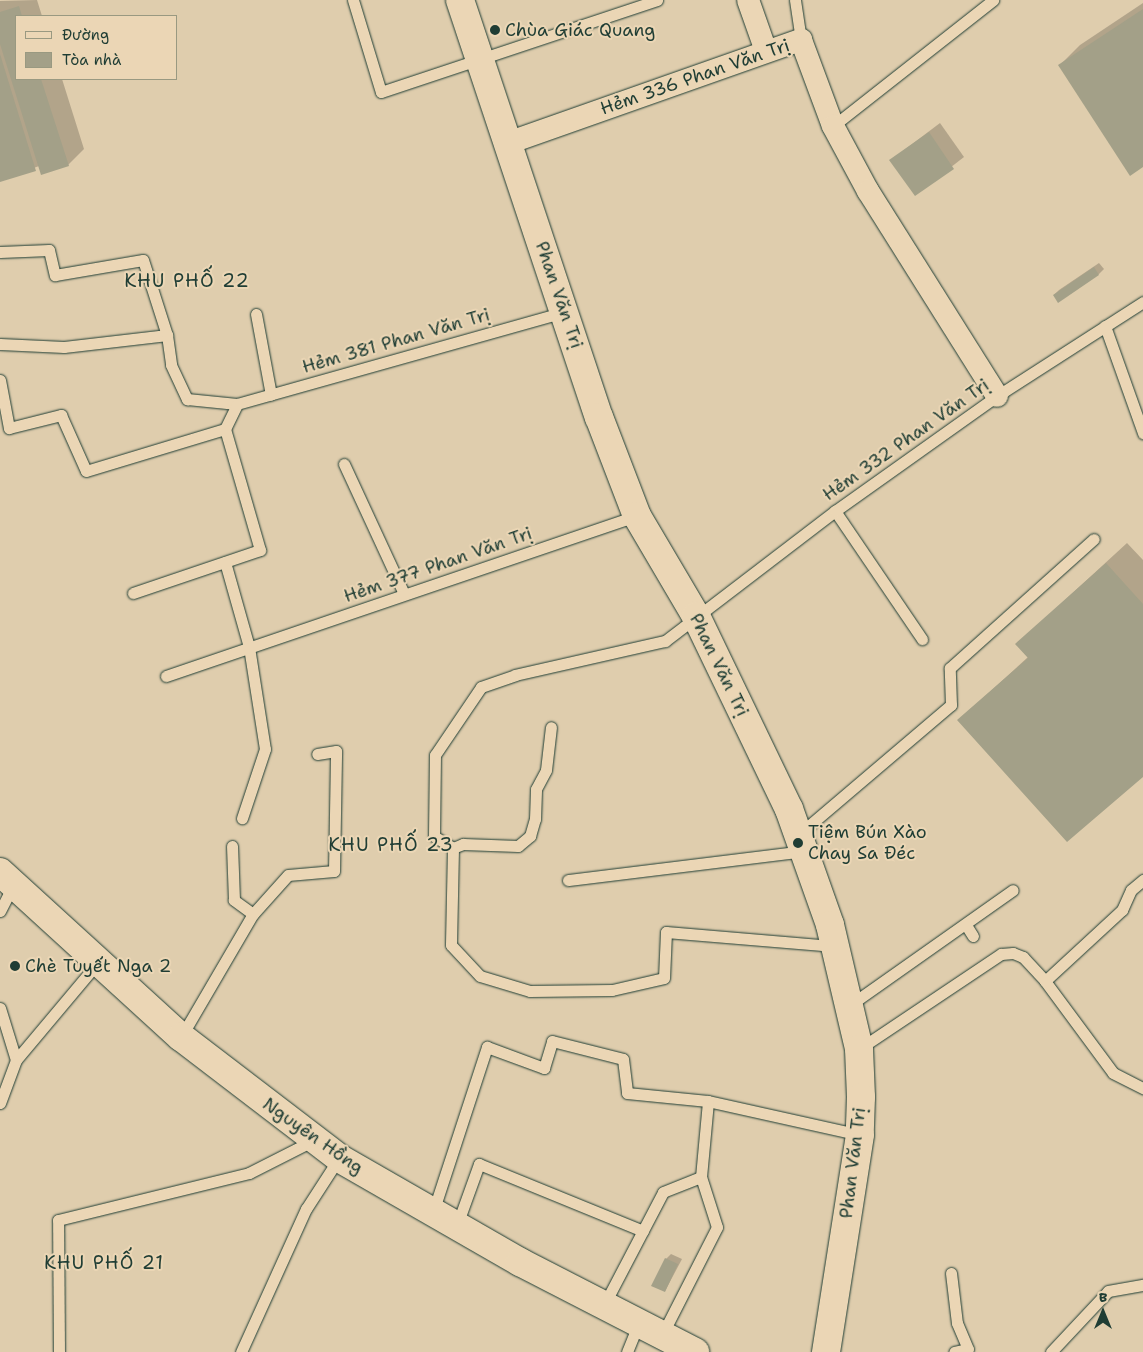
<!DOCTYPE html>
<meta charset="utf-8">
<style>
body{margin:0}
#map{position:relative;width:1143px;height:1352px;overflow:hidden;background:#dfcdad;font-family:"Shantell Sans",sans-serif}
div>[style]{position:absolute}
.shadow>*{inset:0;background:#0003}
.building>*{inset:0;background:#a3a088}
.roads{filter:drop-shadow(0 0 1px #1f3d34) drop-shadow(0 0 1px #1f3d34)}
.lane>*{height:11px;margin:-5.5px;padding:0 5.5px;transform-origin:5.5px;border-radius:5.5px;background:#ebd6b5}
.street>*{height:22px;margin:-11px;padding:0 11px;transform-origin:11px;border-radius:11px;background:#ebd6b5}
.secondary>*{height:28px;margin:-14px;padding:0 14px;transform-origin:14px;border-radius:14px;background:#ebd6b5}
.dots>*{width:14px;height:14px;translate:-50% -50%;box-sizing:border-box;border:2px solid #ebd6b5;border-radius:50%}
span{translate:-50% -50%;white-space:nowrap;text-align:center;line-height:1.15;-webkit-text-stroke:4px #ebd6b5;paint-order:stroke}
.poi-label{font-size:18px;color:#1f3d34}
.left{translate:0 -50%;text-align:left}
.street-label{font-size:18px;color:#1f3d34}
.neighbourhood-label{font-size:19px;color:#1f3d34;letter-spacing:1px}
.legend{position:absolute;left:15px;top:15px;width:162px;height:65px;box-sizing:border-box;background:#ebd6b5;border:1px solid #999981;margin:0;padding:6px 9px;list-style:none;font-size:15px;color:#1f3d34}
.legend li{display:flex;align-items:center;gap:10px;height:25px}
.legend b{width:25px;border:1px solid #999981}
.north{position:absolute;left:1078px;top:1287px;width:50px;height:50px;-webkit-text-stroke:4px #ebd6b5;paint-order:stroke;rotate:0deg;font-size:14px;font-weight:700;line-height:20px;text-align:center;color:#1f3d34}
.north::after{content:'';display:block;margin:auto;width:18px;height:22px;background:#1f3d34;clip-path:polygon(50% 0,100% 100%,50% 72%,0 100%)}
</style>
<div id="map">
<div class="shadow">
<div style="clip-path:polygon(37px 0,42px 16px,16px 16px,16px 79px,62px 79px,84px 149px,68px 165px,39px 166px,0 181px,0 1px)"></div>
<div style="clip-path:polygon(1143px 3px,1143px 166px,1059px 66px,1080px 45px)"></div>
<div style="clip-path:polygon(940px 123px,964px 157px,915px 195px,891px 160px)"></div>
<div style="clip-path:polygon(1099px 263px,1104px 269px,1099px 274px,1058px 301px,1054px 295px,1059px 290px)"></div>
<div style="clip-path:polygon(1127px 543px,1143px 560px,1143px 775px,959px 720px,1028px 657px,1017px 644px)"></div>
<div style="clip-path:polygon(671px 1254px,682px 1259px,665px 1291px,666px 1259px)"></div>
</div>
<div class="building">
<div style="clip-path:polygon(19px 6px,22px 16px,16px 16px,16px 79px,41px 79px,69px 166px,41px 175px,0 44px,0 12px)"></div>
<div style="clip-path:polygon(1143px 9px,1143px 167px,1130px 176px,1058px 65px)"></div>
<div style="clip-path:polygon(0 54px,36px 171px,0 182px)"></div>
<div style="clip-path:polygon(929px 132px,954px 169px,915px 196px,889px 160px)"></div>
<div style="clip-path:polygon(1094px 267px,1099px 275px,1058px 303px,1053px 295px)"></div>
<div style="clip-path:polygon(1106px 563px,1143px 604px,1143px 777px,1067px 842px,957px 720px,1028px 658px,1015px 644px)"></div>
<div style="clip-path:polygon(665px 1258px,678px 1264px,665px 1292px,651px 1286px)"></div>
</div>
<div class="roads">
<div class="lane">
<div style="left:353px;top:0;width:96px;rotate:73.1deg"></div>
<div style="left:381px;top:92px;width:291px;rotate:-18.4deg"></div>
<div style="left:795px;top:0;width:40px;rotate:81.5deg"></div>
<div style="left:833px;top:126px;width:204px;rotate:-38.2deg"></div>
<div style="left:0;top:252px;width:49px;rotate:-2.3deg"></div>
<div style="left:49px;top:250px;width:26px;rotate:77deg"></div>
<div style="left:55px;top:275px;width:89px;rotate:-9.7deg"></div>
<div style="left:143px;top:260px;width:79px;rotate:72.3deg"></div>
<div style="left:256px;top:314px;width:82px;rotate:79.5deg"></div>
<div style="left:1105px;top:326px;width:114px;rotate:70.4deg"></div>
<div style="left:0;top:344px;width:64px;rotate:2.7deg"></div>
<div style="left:64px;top:347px;width:104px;rotate:-6.6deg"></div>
<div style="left:167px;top:335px;width:30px;rotate:82deg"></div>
<div style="left:171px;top:365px;width:38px;rotate:65deg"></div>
<div style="left:187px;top:399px;width:50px;rotate:5.7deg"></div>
<div style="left:237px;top:404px;width:340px;rotate:-15.7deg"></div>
<div style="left:0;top:380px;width:49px;rotate:79.4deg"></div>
<div style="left:9px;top:428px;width:54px;rotate:-14deg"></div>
<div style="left:61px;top:415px;width:61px;rotate:65.9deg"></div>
<div style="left:86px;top:471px;width:145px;rotate:-16.8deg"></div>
<div style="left:225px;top:429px;width:28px;rotate:-64deg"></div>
<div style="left:344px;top:464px;width:143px;rotate:65.2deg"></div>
<div style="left:835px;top:511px;width:155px;rotate:55.8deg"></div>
<div style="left:225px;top:562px;width:88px;rotate:74.2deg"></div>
<div style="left:249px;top:647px;width:103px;rotate:81.1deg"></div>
<div style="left:265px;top:749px;width:73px;rotate:108.4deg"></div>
<div style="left:133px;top:593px;width:134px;rotate:-18.7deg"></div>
<div style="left:260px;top:550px;width:126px;rotate:-106.1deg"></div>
<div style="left:166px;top:676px;width:497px;rotate:-18.8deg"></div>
<div style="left:798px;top:835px;width:201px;rotate:-40.4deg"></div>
<div style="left:951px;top:705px;width:37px;rotate:-92deg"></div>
<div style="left:950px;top:668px;width:193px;rotate:-41.9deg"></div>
<div style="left:453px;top:848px;width:22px;rotate:-148deg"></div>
<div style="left:434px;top:836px;width:81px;rotate:-89.3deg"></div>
<div style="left:435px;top:755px;width:82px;rotate:-55.9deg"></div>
<div style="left:481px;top:687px;width:36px;rotate:-19deg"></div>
<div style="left:515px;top:675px;width:154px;rotate:-12.8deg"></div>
<div style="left:665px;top:641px;width:214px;rotate:-37.4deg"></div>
<div style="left:835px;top:511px;width:199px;rotate:-35.4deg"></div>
<div style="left:997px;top:396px;width:174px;rotate:-32.8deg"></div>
<div style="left:453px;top:848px;width:97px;rotate:91.2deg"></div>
<div style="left:451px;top:945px;width:42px;rotate:46.9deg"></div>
<div style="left:480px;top:976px;width:52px;rotate:16.7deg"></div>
<div style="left:530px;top:991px;width:82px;rotate:-0.7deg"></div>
<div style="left:612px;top:990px;width:53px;rotate:-13deg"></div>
<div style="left:664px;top:978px;width:46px;rotate:-87.5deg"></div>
<div style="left:666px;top:932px;width:169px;rotate:4.8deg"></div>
<div style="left:453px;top:848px;width:11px;rotate:-22deg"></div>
<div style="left:463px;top:844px;width:55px;rotate:2.1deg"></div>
<div style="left:518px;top:846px;width:16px;rotate:-40deg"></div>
<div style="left:530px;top:836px;width:18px;rotate:-74deg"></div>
<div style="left:535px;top:819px;width:30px;rotate:-88deg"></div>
<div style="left:536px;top:789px;width:21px;rotate:-62deg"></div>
<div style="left:546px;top:770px;width:43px;rotate:-83.4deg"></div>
<div style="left:568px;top:880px;width:239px;rotate:-7deg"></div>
<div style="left:0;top:911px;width:30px;rotate:-63deg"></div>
<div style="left:253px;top:914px;width:52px;rotate:-48.1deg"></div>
<div style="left:288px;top:875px;width:46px;rotate:-5deg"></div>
<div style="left:334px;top:871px;width:120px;rotate:-89deg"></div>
<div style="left:336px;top:751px;width:19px;rotate:171deg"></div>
<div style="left:966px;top:925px;width:13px;rotate:58deg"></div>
<div style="left:1045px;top:981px;width:105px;rotate:-42.7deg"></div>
<div style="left:1122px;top:910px;width:22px;rotate:-66deg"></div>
<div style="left:1131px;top:890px;width:16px;rotate:-40deg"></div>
<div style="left:850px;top:1005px;width:199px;rotate:-35.2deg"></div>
<div style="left:0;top:1008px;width:54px;rotate:72.9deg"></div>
<div style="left:181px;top:1037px;width:143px;rotate:-59.7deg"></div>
<div style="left:253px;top:914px;width:24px;rotate:-144deg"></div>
<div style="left:234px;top:900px;width:54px;rotate:-92.1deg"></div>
<div style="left:859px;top:1049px;width:171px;rotate:-33.8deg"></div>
<div style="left:1001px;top:954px;width:12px;rotate:-5deg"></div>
<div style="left:1013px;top:953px;width:11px;rotate:22deg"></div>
<div style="left:1023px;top:957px;width:33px;rotate:47deg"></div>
<div style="left:1045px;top:981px;width:114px;rotate:53.5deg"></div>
<div style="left:1113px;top:1073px;width:34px;rotate:27deg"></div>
<div style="left:0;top:1103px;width:46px;rotate:-69.6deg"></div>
<div style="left:16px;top:1060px;width:129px;rotate:-50deg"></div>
<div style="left:433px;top:1212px;width:174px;rotate:-71.9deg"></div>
<div style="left:487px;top:1047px;width:61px;rotate:20.2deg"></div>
<div style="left:544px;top:1068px;width:28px;rotate:-73deg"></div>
<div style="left:552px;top:1041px;width:73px;rotate:14.2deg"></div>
<div style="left:623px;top:1059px;width:34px;rotate:83deg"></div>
<div style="left:627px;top:1093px;width:81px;rotate:5.6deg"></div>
<div style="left:708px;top:1101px;width:156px;rotate:12.6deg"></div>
<div style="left:457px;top:1225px;width:65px;rotate:-70.2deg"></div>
<div style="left:479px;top:1164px;width:177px;rotate:22.2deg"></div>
<div style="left:951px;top:1273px;width:50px;rotate:83.2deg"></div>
<div style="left:957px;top:1323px;width:28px;rotate:67deg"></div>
<div style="left:968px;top:1349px;width:14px;rotate:168deg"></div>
<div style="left:604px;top:1305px;width:127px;rotate:-62.4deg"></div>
<div style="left:663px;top:1192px;width:41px;rotate:-21.5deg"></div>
<div style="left:662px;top:1335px;width:121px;rotate:-63deg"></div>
<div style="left:717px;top:1227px;width:52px;rotate:-107.7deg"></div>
<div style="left:701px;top:1177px;width:76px;rotate:-84.7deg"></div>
<div style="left:59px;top:1352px;width:132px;rotate:-90.4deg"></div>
<div style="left:58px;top:1220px;width:197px;rotate:-13.8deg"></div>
<div style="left:249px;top:1173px;width:73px;rotate:-26.9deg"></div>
<div style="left:241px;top:1352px;width:157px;rotate:-65.6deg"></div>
<div style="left:306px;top:1209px;width:61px;rotate:-57.1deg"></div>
<div style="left:627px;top:1352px;width:31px;rotate:-68deg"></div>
<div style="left:1051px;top:1352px;width:83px;rotate:-46.9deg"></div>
<div style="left:1108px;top:1291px;width:36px;rotate:-10deg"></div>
</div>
<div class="street">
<div style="left:748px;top:0;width:54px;rotate:70.6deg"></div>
<div style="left:508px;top:143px;width:311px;rotate:-19.4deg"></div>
<div style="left:801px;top:40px;width:92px;rotate:69.6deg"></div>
<div style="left:833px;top:126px;width:74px;rotate:61.7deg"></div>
<div style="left:868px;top:191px;width:242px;rotate:57.8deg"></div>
</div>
<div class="secondary">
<div style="left:460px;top:0;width:440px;rotate:71.6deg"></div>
<div style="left:599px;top:417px;width:106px;rotate:69deg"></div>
<div style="left:637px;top:516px;width:116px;rotate:59.5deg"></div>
<div style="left:696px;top:616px;width:214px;rotate:64.3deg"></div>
<div style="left:789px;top:809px;width:123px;rotate:70.5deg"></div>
<div style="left:830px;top:925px;width:127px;rotate:76.8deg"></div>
<div style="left:859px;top:1049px;width:48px;rotate:87.6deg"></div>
<div style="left:861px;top:1097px;width:38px;rotate:92deg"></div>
<div style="left:860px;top:1135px;width:220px;rotate:98.9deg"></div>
<div style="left:0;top:872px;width:245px;rotate:42.4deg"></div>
<div style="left:181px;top:1037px;width:199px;rotate:37.4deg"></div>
<div style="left:339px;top:1158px;width:209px;rotate:29.9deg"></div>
<div style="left:520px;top:1262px;width:197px;rotate:27.2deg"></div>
</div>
</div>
<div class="dots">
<div style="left:495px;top:30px;background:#1f3d34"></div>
<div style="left:798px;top:843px;background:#1f3d34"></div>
<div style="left:15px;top:966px;background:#1f3d34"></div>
</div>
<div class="poi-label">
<span class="left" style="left:505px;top:30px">Chùa Giác Quang</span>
<span class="left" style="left:808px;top:843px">Tiệm Bún Xào<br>Chay Sa Đéc</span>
<span class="left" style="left:25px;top:966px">Chè Tuyết Nga 2</span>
</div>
<div class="street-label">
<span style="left:695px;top:77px;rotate:-19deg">Hẻm 336 Phan Văn Trị</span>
<span style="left:559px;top:295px;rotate:71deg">Phan Văn Trị</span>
<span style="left:396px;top:341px;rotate:-16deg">Hẻm 381 Phan Văn Trị</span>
<span style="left:906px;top:440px;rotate:-35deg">Hẻm 332 Phan Văn Trị</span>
<span style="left:438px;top:565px;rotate:-19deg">Hẻm 377 Phan Văn Trị</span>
<span style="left:719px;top:665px;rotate:64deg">Phan Văn Trị</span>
<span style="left:313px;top:1136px;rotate:35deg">Nguyên Hồng</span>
<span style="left:853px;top:1163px;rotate:-83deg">Phan Văn Trị</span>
</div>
<div class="neighbourhood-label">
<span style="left:187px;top:281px">KHU PHỐ 22</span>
<span style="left:391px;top:845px">KHU PHỐ 23</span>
<span style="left:104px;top:1263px">KHU PHỐ 21</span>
</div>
<ul class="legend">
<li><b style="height:6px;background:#ebd6b5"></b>Đường</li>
<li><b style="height:14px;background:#a3a088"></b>Tòa nhà</li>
</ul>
<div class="north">B</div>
</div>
